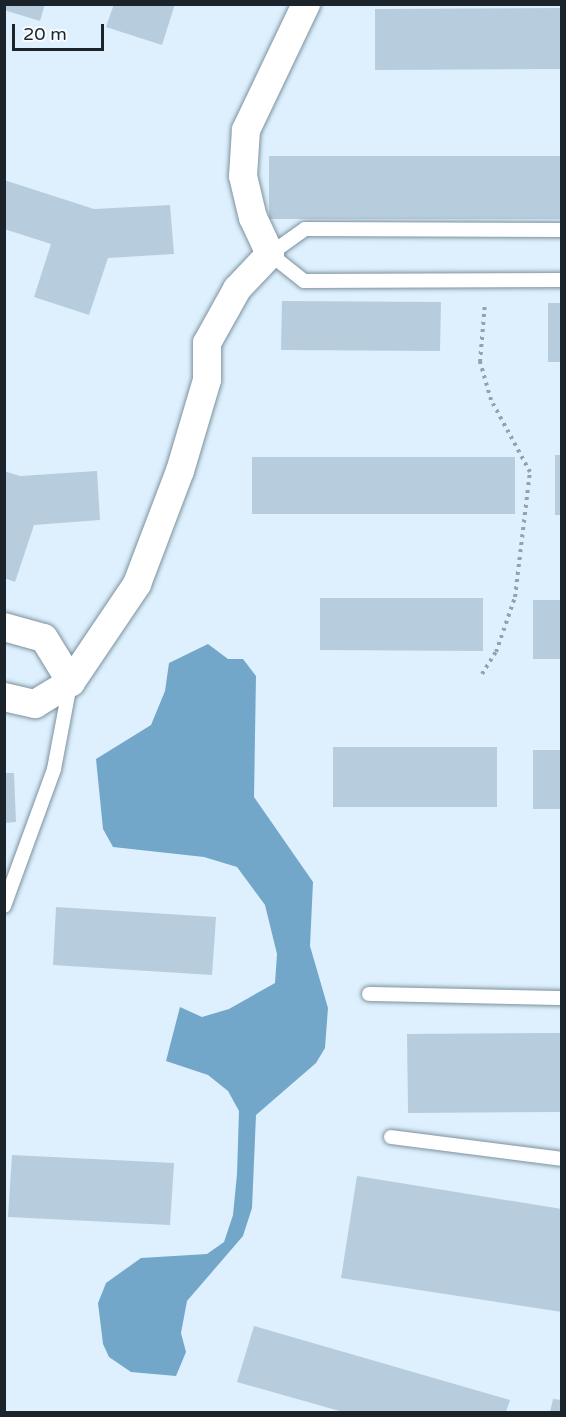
<!DOCTYPE html>
<style>
body{margin:0}
#map{position:relative;width:566px;height:1417px;overflow:hidden;background:#def0fd;font-family:"Varela Round",sans-serif}
div>[style]{position:absolute}
.water>*{inset:0;background:#73a7ca}
.building>*{inset:0;background:#b7cddd}
.path>*{height:4px;margin-top:-2px;transform-origin:0;background:repeating-linear-gradient(90deg,#94a2ad 0 3px,transparent 0 7.5px)}
.roads{filter:drop-shadow(0 0 2px #7c919f) drop-shadow(0 0 2px #7c919f)}
.lane>*{height:14px;margin:-7px;padding:0 7px;transform-origin:7px;border-radius:7px;background:#fff}
.street>*{height:28px;margin:-14px;padding:0 14px;transform-origin:14px;border-radius:14px;background:#fff}
span{translate:-50% -50%;white-space:nowrap;text-align:center;line-height:1.15;-webkit-text-stroke:4.5px #f7fbff;paint-order:stroke}
.frame{position:absolute;inset:0;border:6px solid #1b242a;pointer-events:none}
.scale{position:absolute;left:12px;top:24px;width:92px;height:27px;box-sizing:border-box;border:3px solid #1b242a;border-top:0;padding-left:8px;font-size:18px;line-height:21px;white-space:nowrap;color:#1b242a;-webkit-text-stroke:4px #f7fbff;paint-order:stroke}
</style>
<div id="map">
<div class="water">
<div style="clip-path:polygon(208px 644px,228px 659px,243px 659px,256px 676px,254px 797px,313px 882px,310px 946px,328px 1008px,325px 1048px,316px 1063px,256px 1115px,252px 1208px,243px 1236px,187px 1301px,181px 1333px,186px 1352px,176px 1376px,131px 1372px,109px 1357px,103px 1344px,98px 1303px,106px 1283px,141px 1258px,207px 1254px,224px 1242px,233px 1215px,237px 1174px,239px 1111px,228px 1091px,208px 1075px,166px 1061px,180px 1007px,202px 1017px,229px 1009px,275px 983px,277px 954px,265px 905px,237px 867px,204px 857px,113px 847px,103px 829px,96px 759px,151px 725px,165px 691px,169px 663px)"></div>
</div>
<div class="building">
<div style="clip-path:polygon(4px 4px,45px 4px,40px 21px,4px 10px)"></div>
<div style="clip-path:polygon(114px 4px,175px 4px,162px 45px,106px 27px)"></div>
<div style="clip-path:polygon(562px 8px,562px 69px,375px 70px,375px 9px)"></div>
<div style="clip-path:polygon(269px 156px,562px 156px,562px 219px,269px 219px)"></div>
<div style="clip-path:polygon(4px 180px,94px 209px,170px 205px,174px 254px,108px 258px,89px 315px,34px 297px,51px 244px,4px 229px)"></div>
<div style="clip-path:polygon(282px 301px,441px 302px,440px 351px,281px 350px)"></div>
<div style="clip-path:polygon(548px 303px,562px 303px,562px 362px,548px 362px)"></div>
<div style="clip-path:polygon(555px 455px,562px 455px,562px 515px,555px 515px)"></div>
<div style="clip-path:polygon(252px 457px,515px 457px,515px 514px,252px 514px)"></div>
<div style="clip-path:polygon(4px 471px,20px 476px,97px 471px,100px 520px,34px 525px,15px 582px,4px 578px)"></div>
<div style="clip-path:polygon(320px 598px,483px 598px,483px 651px,320px 650px)"></div>
<div style="clip-path:polygon(533px 600px,562px 600px,562px 659px,533px 659px)"></div>
<div style="clip-path:polygon(333px 747px,497px 747px,497px 807px,333px 807px)"></div>
<div style="clip-path:polygon(533px 750px,562px 750px,562px 809px,533px 809px)"></div>
<div style="clip-path:polygon(4px 773px,14px 773px,16px 822px,4px 823px)"></div>
<div style="clip-path:polygon(56px 907px,216px 917px,212px 975px,53px 965px)"></div>
<div style="clip-path:polygon(562px 1033px,562px 1112px,408px 1113px,407px 1034px)"></div>
<div style="clip-path:polygon(12px 1155px,174px 1163px,170px 1225px,8px 1217px)"></div>
<div style="clip-path:polygon(357px 1176px,562px 1209px,562px 1312px,341px 1278px)"></div>
<div style="clip-path:polygon(254px 1326px,510px 1400px,506px 1412px,343px 1412px,237px 1382px)"></div>
<div style="clip-path:polygon(553px 1399px,562px 1400px,562px 1412px,550px 1412px)"></div>
</div>
<div class="path">
<div style="left:482px;top:674px;width:26px;rotate:-58deg"></div>
<div style="left:496px;top:652px;width:58px;rotate:-70.9deg"></div>
<div style="left:515px;top:597px;width:126px;rotate:-83.2deg"></div>
<div style="left:530px;top:472px;width:82px;rotate:-118.4deg"></div>
<div style="left:491px;top:400px;width:40px;rotate:-106deg"></div>
<div style="left:480px;top:362px;width:60px;rotate:-85.2deg"></div>
</div>
<div class="roads">
<div class="lane">
<div style="left:562px;top:230px;width:257px;rotate:-179.8deg"></div>
<div style="left:305px;top:229px;width:43px;rotate:144.5deg"></div>
<div style="left:270px;top:254px;width:43px;rotate:38.5deg"></div>
<div style="left:304px;top:281px;width:258px;rotate:-0.2deg"></div>
<div style="left:4px;top:906px;width:146px;rotate:-69.9deg"></div>
<div style="left:54px;top:769px;width:86px;rotate:-79.3deg"></div>
<div style="left:369px;top:994px;width:193px;rotate:1.2deg"></div>
<div style="left:391px;top:1137px;width:172px;rotate:7.3deg"></div>
</div>
<div class="street">
<div style="left:4px;top:627px;width:41px;rotate:15.4deg"></div>
<div style="left:44px;top:638px;width:52px;rotate:58.5deg"></div>
<div style="left:4px;top:697px;width:32px;rotate:13deg"></div>
<div style="left:35px;top:704px;width:42px;rotate:-31.4deg"></div>
<div style="left:71px;top:682px;width:118px;rotate:-56deg"></div>
<div style="left:137px;top:584px;width:121px;rotate:-69.2deg"></div>
<div style="left:180px;top:471px;width:95px;rotate:-73.5deg"></div>
<div style="left:207px;top:380px;width:37px;rotate:-90deg"></div>
<div style="left:207px;top:343px;width:62px;rotate:-60.9deg"></div>
<div style="left:237px;top:289px;width:48px;rotate:-46.7deg"></div>
<div style="left:270px;top:254px;width:40px;rotate:-115deg"></div>
<div style="left:253px;top:218px;width:43px;rotate:-103.4deg"></div>
<div style="left:243px;top:176px;width:46px;rotate:-86.3deg"></div>
<div style="left:246px;top:130px;width:140px;rotate:-64.5deg"></div>
</div>
</div>
<div class="frame"></div>
<div class="scale">20 m</div>
</div>
